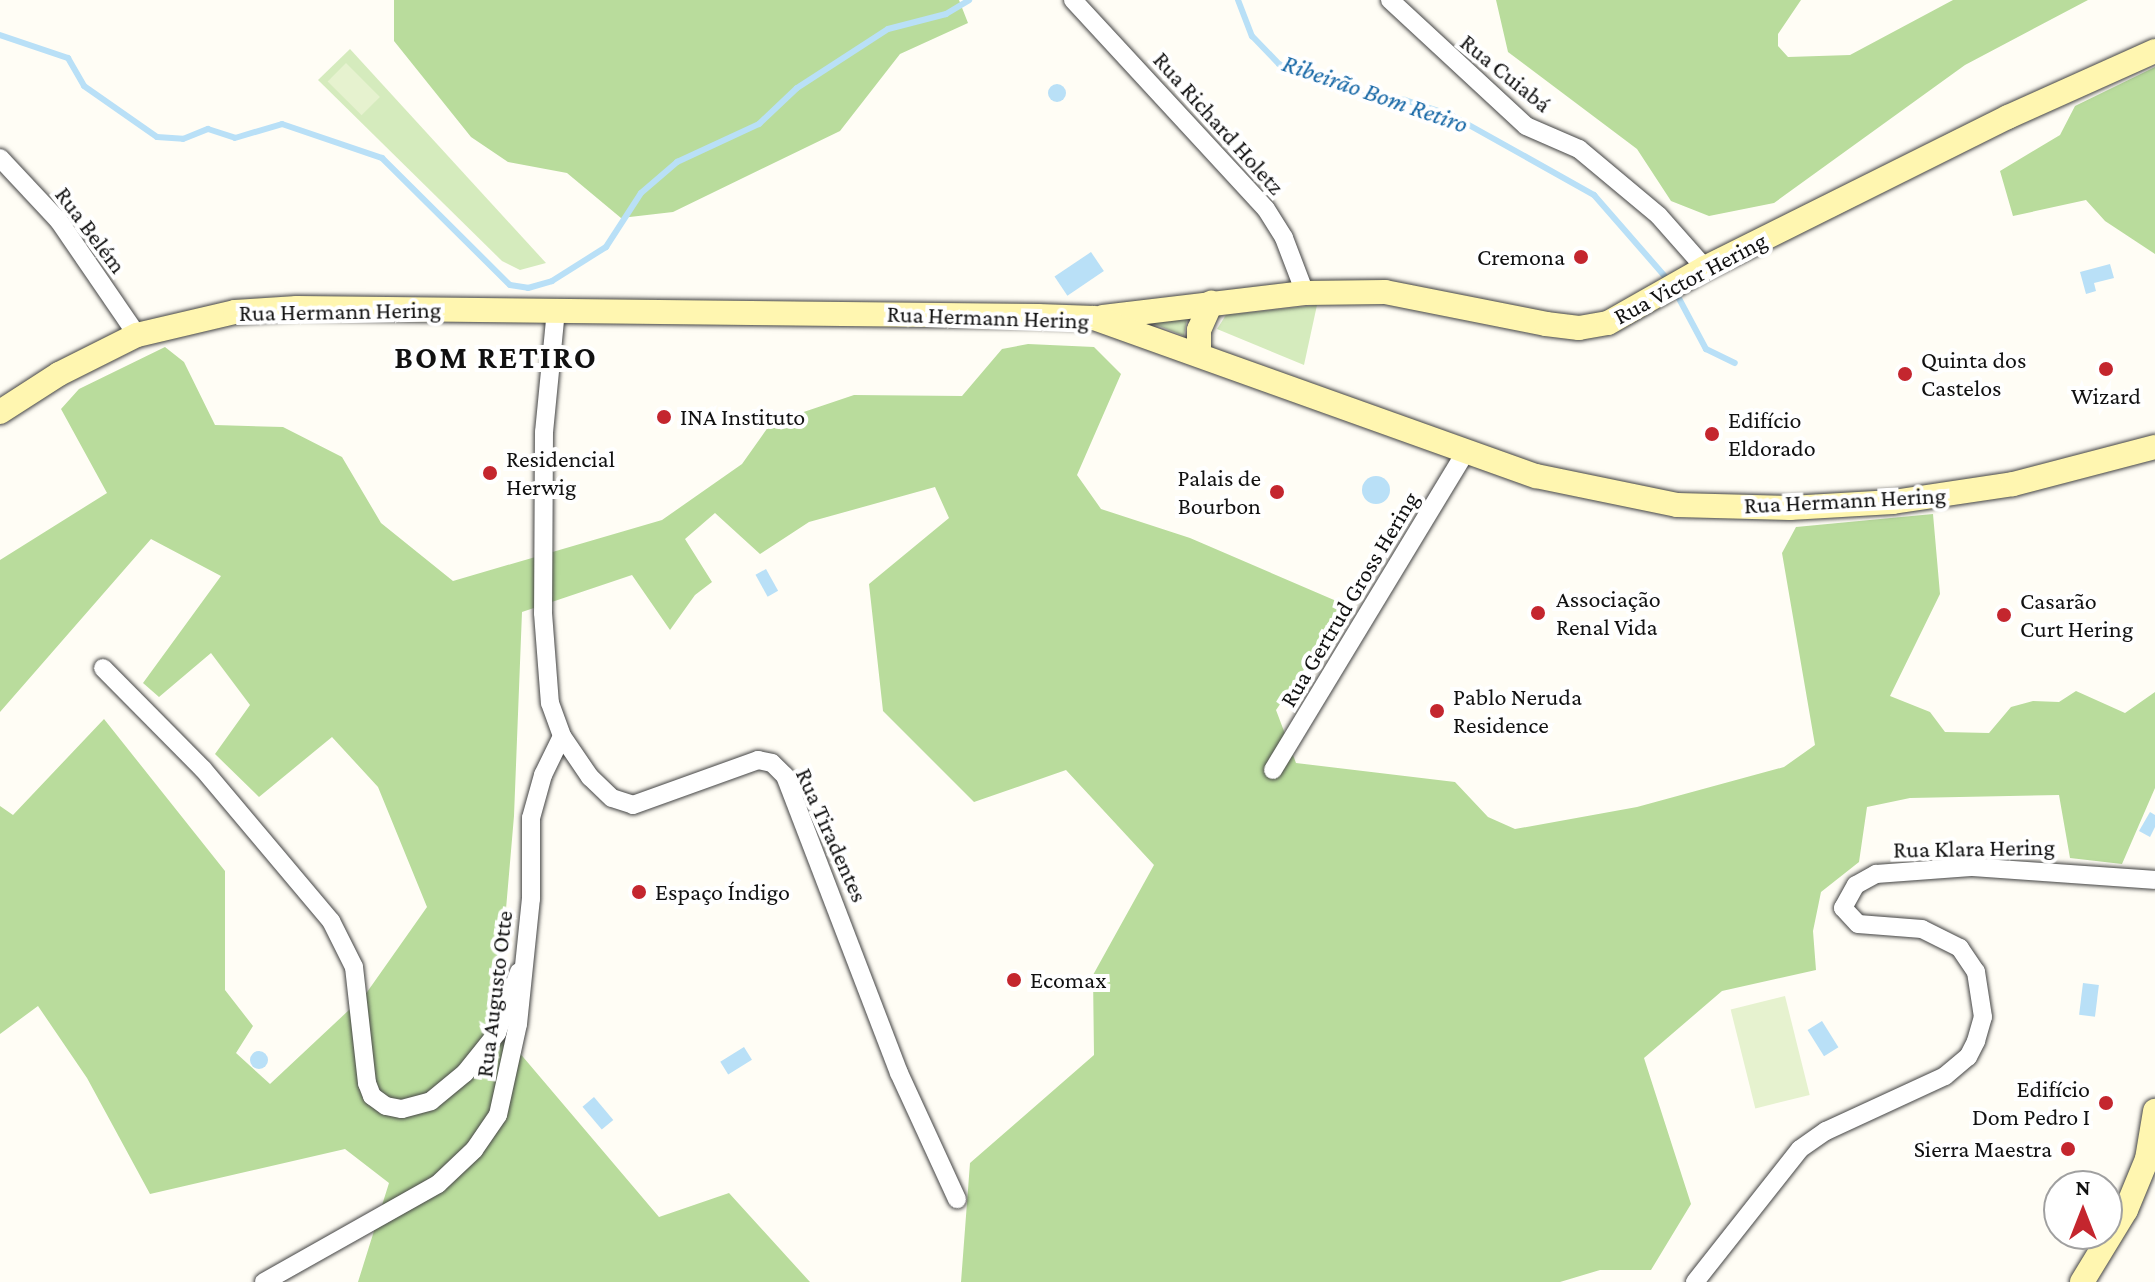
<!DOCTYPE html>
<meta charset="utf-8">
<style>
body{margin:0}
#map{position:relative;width:2155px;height:1282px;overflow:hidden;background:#fffdf5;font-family:"Crimson Pro",serif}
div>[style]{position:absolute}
.green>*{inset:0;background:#d5ebbd}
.forest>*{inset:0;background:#b9dc9c}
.pitch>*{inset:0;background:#e6f2cf;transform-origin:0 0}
.water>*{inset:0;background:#b9e0f7;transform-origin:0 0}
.round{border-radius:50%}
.stream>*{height:6px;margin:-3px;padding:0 3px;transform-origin:3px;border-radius:3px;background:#b9e0f7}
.roads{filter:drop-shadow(0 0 2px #444) drop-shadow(0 0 2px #444)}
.street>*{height:18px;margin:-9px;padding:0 9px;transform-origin:9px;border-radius:9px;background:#fff}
.secondary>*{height:24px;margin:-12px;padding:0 12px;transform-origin:12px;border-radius:12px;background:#fff6b0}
.dots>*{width:22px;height:22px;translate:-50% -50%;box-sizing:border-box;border:4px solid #fff;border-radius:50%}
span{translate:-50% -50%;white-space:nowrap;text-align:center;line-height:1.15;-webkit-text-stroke:8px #fff;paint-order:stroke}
.street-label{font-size:24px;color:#111}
.poi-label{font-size:24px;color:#111}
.right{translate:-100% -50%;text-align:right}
.left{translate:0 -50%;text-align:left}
.water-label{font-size:26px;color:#1768a6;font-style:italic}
.district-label{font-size:32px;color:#111;font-weight:700;letter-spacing:2px}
.north{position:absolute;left:2043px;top:1170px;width:80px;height:80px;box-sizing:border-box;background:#fff;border:2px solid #a0a0a0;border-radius:50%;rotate:0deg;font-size:22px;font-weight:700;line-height:32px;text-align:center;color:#111}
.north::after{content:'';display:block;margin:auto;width:28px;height:36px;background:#c4262e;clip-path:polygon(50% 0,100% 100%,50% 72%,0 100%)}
</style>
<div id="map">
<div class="green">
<i style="clip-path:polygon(350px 49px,546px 263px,520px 270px,502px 261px,318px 80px)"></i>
<i style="clip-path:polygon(1317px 305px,1304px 365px,1217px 329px,1226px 315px)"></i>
<i style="clip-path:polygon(1187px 318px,1184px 336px,1142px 319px)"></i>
</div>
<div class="forest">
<i style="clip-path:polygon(394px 0,959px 0,968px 23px,900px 54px,840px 131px,673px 212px,621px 218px,567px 173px,508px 162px,471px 137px,394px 41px)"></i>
<i style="clip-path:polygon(1496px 0,1801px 0,1778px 34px,1778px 46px,1788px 57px,1850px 55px,1953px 0,2088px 0,1965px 65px,1774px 203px,1709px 216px,1671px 201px,1637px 149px,1508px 52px)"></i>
<i style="clip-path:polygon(2155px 67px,2155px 254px,2105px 221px,2086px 200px,2013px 216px,2000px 171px,2060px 135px,2075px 106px)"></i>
<i style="clip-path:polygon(1028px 344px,1094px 347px,1121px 374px,1077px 475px,1101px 509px,1190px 538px,1348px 606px,1276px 710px,1296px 763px,1455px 782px,1488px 817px,1515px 829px,1637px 807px,1784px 767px,1815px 745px,1782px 553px,1796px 527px,1933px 514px,1940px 594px,1890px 696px,1930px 712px,1945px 732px,1989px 733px,2011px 707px,2033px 701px,2059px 702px,2076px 691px,2125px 713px,2155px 692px,2155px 788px,2122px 864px,2070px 858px,2059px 795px,1910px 798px,1867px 807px,1859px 862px,1821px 892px,1813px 931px,1816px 970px,1722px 991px,1644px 1058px,1691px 1204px,1651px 1270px,1600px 1270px,1560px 1282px,961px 1282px,970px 1163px,1094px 1055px,1093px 975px,1154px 865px,1066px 770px,974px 802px,883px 711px,869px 584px,949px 518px,935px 487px,809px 522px,760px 554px,715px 513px,685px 539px,712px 582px,695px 595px,670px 630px,632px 575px,522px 612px,514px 816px,496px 1025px,659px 1217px,729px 1193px,810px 1282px,358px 1282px,389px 1183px,345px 1149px,150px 1194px,87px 1078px,38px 1006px,0 1034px,0 806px,13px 815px,104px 719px,225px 871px,225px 990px,253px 1026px,236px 1053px,270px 1084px,365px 995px,427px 907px,378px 787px,332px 737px,259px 797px,215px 754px,250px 705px,211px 653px,159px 697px,143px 683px,221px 576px,151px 539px,0 712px,0 560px,107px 493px,61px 409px,79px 389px,165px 347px,184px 362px,215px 425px,283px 427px,342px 457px,381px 523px,453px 581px,662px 520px,742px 464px,771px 423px,854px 395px,962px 396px,1002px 349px)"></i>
</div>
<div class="pitch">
<i style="left:346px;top:63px;width:48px;height:26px;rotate:45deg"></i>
<i style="left:1785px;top:996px;width:102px;height:56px;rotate:76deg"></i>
</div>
<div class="water">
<i class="round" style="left:1048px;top:84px;width:18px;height:18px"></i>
<i style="left:1091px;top:252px;width:23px;height:44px;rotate:56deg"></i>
<i style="clip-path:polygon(2110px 264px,2114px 278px,2094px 283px,2096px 291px,2086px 294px,2080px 272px)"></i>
<i class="round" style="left:1362px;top:476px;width:28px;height:28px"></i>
<i style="left:766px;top:569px;width:25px;height:12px;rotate:61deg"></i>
<i style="clip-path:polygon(2150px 812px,2155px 815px,2155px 827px,2150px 837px,2139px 831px)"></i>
<i style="left:2083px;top:983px;width:16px;height:32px;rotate:7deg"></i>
<i style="left:1822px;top:1021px;width:31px;height:17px;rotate:58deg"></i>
<i style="left:744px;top:1047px;width:15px;height:28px;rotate:58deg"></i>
<i class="round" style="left:250px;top:1051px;width:18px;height:18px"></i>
<i style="left:594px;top:1097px;width:30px;height:15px;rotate:50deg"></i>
</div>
<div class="stream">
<i style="left:1238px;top:0;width:39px;rotate:69deg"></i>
<i style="left:1252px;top:36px;width:39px;rotate:46deg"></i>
<i style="left:1279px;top:64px;width:98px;rotate:20.3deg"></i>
<i style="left:1371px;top:98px;width:34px;rotate:3deg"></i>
<i style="left:1405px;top:100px;width:48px;rotate:18.1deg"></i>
<i style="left:1451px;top:115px;width:164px;rotate:29.2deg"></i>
<i style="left:1594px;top:195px;width:114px;rotate:48.9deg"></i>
<i style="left:0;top:35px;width:72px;rotate:18.7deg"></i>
<i style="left:68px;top:58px;width:32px;rotate:60deg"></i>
<i style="left:84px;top:86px;width:89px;rotate:34.9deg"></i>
<i style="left:157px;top:137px;width:26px;rotate:4deg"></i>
<i style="left:183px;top:139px;width:27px;rotate:-22deg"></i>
<i style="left:208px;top:129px;width:28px;rotate:18deg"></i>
<i style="left:235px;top:138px;width:49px;rotate:-16.6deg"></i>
<i style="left:282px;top:124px;width:106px;rotate:18.8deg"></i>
<i style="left:382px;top:158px;width:180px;rotate:44.8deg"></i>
<i style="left:510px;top:285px;width:18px;rotate:9deg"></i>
<i style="left:528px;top:288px;width:25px;rotate:-16deg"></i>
<i style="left:552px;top:281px;width:64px;rotate:-32.2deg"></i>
<i style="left:606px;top:247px;width:64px;rotate:-57.1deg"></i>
<i style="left:641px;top:193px;width:48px;rotate:-40.7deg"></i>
<i style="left:677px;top:162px;width:90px;rotate:-24.9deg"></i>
<i style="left:759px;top:124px;width:52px;rotate:-43.5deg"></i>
<i style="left:797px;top:88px;width:108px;rotate:-33deg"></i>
<i style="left:888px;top:29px;width:60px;rotate:-14.5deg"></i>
<i style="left:946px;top:14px;width:27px;rotate:-31deg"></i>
<i style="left:1675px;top:291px;width:66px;rotate:61.9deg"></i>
<i style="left:1706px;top:349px;width:32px;rotate:26deg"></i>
</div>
<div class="roads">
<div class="street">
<i style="left:1073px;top:0;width:284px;rotate:47.3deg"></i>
<i style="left:1266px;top:209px;width:34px;rotate:58deg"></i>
<i style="left:1284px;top:238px;width:59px;rotate:69.1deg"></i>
<i style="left:1390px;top:0;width:185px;rotate:42.8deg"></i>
<i style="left:1526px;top:126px;width:58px;rotate:23.5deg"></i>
<i style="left:1579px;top:149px;width:104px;rotate:39.9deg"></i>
<i style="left:1659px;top:216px;width:69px;rotate:48.5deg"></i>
<i style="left:0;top:158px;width:86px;rotate:46.9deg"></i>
<i style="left:59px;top:221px;width:138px;rotate:55.6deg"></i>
<i style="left:556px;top:310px;width:123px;rotate:95.6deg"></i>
<i style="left:544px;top:432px;width:181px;rotate:90.3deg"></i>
<i style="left:543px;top:613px;width:90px;rotate:85.6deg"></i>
<i style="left:550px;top:703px;width:35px;rotate:70deg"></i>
<i style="left:562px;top:736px;width:50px;rotate:55.7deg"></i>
<i style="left:590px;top:777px;width:30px;rotate:44deg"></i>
<i style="left:612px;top:798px;width:22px;rotate:18deg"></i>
<i style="left:633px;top:805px;width:133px;rotate:-19.8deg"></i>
<i style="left:758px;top:760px;width:14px;rotate:12deg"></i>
<i style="left:772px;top:763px;width:18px;rotate:45deg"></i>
<i style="left:785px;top:776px;width:318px;rotate:69deg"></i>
<i style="left:899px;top:1073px;width:139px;rotate:65.3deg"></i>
<i style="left:103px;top:668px;width:142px;rotate:45.3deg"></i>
<i style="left:203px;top:769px;width:199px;rotate:49.9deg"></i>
<i style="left:331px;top:921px;width:51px;rotate:63.4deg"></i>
<i style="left:354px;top:967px;width:117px;rotate:83.6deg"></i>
<i style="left:367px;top:1083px;width:14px;rotate:69deg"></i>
<i style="left:372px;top:1096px;width:17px;rotate:36deg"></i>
<i style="left:386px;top:1106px;width:16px;rotate:11deg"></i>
<i style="left:402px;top:1109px;width:30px;rotate:-15deg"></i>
<i style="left:431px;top:1101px;width:44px;rotate:-39.5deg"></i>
<i style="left:465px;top:1073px;width:51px;rotate:-51.3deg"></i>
<i style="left:497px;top:1033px;width:65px;rotate:-70.2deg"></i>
<i style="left:1273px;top:770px;width:373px;rotate:-58.8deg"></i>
<i style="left:264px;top:1282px;width:200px;rotate:-29.4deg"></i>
<i style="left:438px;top:1184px;width:50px;rotate:-43.4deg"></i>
<i style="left:474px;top:1150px;width:42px;rotate:-55.6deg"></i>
<i style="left:498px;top:1115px;width:93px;rotate:-77.6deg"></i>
<i style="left:518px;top:1024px;width:126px;rotate:-84.1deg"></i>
<i style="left:531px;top:899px;width:81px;rotate:-90deg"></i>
<i style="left:531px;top:818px;width:45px;rotate:-74.4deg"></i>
<i style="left:543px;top:775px;width:43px;rotate:-64deg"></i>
<i style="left:1695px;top:1282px;width:169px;rotate:-51.7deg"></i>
<i style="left:1800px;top:1149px;width:32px;rotate:-35deg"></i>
<i style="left:1826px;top:1131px;width:131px;rotate:-24.8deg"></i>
<i style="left:1945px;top:1076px;width:30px;rotate:-40deg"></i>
<i style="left:1968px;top:1057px;width:18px;rotate:-63deg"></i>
<i style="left:1976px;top:1041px;width:25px;rotate:-74deg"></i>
<i style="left:1983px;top:1017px;width:46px;rotate:-98.8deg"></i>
<i style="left:1976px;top:972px;width:29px;rotate:-124deg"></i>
<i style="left:1960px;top:948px;width:42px;rotate:-153.4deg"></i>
<i style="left:1922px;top:929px;width:64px;rotate:-175.5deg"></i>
<i style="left:1858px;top:924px;width:22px;rotate:-133deg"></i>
<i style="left:1843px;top:908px;width:26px;rotate:-61deg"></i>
<i style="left:1856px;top:885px;width:23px;rotate:-29deg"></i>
<i style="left:1876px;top:874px;width:95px;rotate:-4.2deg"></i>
<i style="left:1971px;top:867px;width:184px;rotate:4deg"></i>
</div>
<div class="secondary">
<i style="left:1103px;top:317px;width:203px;rotate:-6.8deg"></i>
<i style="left:1305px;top:293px;width:80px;rotate:-0.7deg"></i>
<i style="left:1385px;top:292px;width:164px;rotate:11.2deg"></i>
<i style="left:1546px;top:324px;width:33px;rotate:7deg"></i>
<i style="left:1579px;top:328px;width:29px;rotate:-10deg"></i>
<i style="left:1608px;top:323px;width:112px;rotate:-29.6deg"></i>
<i style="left:1705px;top:268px;width:339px;rotate:-26.5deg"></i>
<i style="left:2008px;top:117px;width:161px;rotate:-24.2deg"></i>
<i style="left:1199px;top:353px;width:23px;rotate:-90deg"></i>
<i style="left:1199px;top:330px;width:30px;rotate:-66deg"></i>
<i style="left:0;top:412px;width:70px;rotate:-32.8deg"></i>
<i style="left:59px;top:374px;width:87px;rotate:-26.6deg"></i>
<i style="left:137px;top:335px;width:101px;rotate:-13.2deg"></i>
<i style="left:235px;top:312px;width:62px;rotate:-3.7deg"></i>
<i style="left:297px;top:308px;width:741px;rotate:0.62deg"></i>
<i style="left:1038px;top:316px;width:56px;rotate:2deg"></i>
<i style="left:1094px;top:318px;width:469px;rotate:19.7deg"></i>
<i style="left:1536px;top:476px;width:144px;rotate:11.6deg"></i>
<i style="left:1677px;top:505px;width:113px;rotate:1.5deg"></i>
<i style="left:1790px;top:508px;width:103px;rotate:-3.3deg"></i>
<i style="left:1893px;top:502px;width:121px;rotate:-8.5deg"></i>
<i style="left:2013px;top:484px;width:147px;rotate:-14.6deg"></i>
<i style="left:2082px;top:1282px;width:84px;rotate:-58.6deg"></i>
<i style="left:2126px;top:1210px;width:55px;rotate:-67.6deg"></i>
<i style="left:2147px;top:1159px;width:49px;rotate:-80.5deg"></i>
</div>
</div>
<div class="dots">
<i style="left:1581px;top:257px;background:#c4262e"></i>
<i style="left:2106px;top:369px;background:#c4262e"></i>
<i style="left:1905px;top:374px;background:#c4262e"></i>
<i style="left:664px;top:417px;background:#c4262e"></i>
<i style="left:1712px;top:434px;background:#c4262e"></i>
<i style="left:490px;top:473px;background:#c4262e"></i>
<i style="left:1277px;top:492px;background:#c4262e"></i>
<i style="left:1538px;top:613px;background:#c4262e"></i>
<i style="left:2004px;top:615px;background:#c4262e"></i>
<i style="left:1437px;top:711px;background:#c4262e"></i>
<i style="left:639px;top:892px;background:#c4262e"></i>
<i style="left:1014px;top:980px;background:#c4262e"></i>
<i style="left:2106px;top:1103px;background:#c4262e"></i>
<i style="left:2068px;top:1149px;background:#c4262e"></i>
</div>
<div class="street-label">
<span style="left:1506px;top:73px;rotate:39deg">Rua Cuiabá</span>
<span style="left:1219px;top:123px;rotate:48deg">Rua Richard Holetz</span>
<span style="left:91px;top:230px;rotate:53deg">Rua Belém</span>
<span style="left:1690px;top:278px;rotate:-28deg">Rua Victor Hering</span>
<span style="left:340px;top:311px;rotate:-1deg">Rua Hermann Hering</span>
<span style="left:988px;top:317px;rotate:2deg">Rua Hermann Hering</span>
<span style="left:1845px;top:500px;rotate:-3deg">Rua Hermann Hering</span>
<span style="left:1349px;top:599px;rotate:-59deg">Rua Gertrud Gross Hering</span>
<span style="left:832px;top:835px;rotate:66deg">Rua Tiradentes</span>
<span style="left:1974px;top:848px;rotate:-1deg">Rua Klara Hering</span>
<span style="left:494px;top:994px;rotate:-83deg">Rua Augusto Otte</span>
</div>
<div class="poi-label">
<span class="right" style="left:1565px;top:257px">Cremona</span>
<span class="left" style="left:1921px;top:374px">Quinta dos<br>Castelos</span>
<span style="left:2106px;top:396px">Wizard</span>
<span class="left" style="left:680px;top:417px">INA Instituto</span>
<span class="left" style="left:1728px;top:434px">Edifício<br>Eldorado</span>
<span class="left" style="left:506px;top:473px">Residencial<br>Herwig</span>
<span class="right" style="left:1261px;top:492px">Palais de<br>Bourbon</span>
<span class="left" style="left:1556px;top:613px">Associação<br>Renal Vida</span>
<span class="left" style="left:2020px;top:615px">Casarão<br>Curt Hering</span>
<span class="left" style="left:1453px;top:711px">Pablo Neruda<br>Residence</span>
<span class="left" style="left:655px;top:892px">Espaço Índigo</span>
<span class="left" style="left:1030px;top:980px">Ecomax</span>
<span class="right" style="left:2090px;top:1103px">Edifício<br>Dom Pedro I</span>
<span class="right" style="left:2052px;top:1149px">Sierra Maestra</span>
</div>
<div class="water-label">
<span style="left:1375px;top:94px;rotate:19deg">Ribeirão Bom Retiro</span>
</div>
<div class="district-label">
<span style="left:496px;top:357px">BOM RETIRO</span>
</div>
<div class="north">N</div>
</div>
